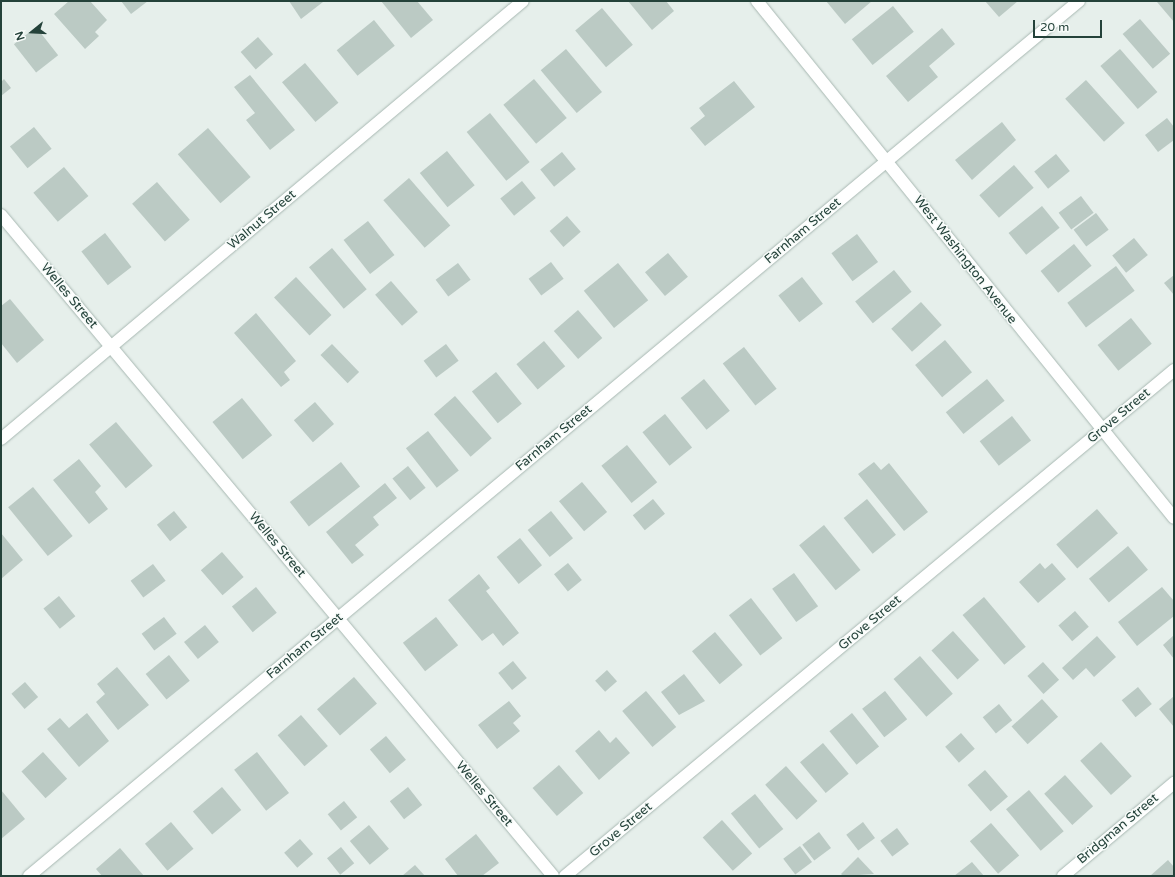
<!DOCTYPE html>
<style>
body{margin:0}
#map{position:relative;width:1175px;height:877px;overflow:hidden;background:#e6efeb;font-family:"Varela Round",sans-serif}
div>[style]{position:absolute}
.building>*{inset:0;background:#bbcac4;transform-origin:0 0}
.roads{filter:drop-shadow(0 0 1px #a8b8b2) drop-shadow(0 0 1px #a8b8b2)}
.minor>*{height:12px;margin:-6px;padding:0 6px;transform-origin:6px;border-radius:6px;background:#fff}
.tertiary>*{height:12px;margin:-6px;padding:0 6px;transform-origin:6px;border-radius:6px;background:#fff}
span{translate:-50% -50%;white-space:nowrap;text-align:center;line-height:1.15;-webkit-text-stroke:3px #f7fbf9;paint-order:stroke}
.street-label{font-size:13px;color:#24423a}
.frame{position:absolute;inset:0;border:2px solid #24423a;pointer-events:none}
.north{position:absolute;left:12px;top:12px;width:40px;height:40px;-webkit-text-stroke:3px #f7fbf9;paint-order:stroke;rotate:252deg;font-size:11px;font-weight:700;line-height:16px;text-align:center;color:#24423a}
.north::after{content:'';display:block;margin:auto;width:14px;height:18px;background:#24423a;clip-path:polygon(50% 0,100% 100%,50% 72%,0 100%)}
.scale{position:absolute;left:1033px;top:20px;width:69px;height:18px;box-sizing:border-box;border:2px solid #24423a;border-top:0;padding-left:5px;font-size:12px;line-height:14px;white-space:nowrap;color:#24423a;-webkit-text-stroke:3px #f7fbf9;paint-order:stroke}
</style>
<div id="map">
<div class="building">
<i style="clip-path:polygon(69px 1px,90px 1px,107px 20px,95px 32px,99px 36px,85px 49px,54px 14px)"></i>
<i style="clip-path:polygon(121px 1px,148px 1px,131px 14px)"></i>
<i style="clip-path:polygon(289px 1px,322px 1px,323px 2px,301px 19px)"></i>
<i style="clip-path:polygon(381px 1px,417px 1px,433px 20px,411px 38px)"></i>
<i style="clip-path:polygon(628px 1px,666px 1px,674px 11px,652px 30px)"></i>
<i style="clip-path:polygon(826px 1px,872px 1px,845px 24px)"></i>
<i style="clip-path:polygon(985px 1px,1018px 1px,999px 17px)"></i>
<i style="clip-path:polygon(1159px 1px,1174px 1px,1174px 22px,1157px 2px)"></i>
<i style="left:893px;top:6px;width:33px;height:53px;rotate:51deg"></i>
<i style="left:602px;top:8px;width:48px;height:35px;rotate:50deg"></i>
<i style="left:1140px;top:19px;width:46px;height:23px;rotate:49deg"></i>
<i style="left:374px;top:20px;width:33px;height:48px;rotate:51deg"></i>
<i style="left:36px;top:27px;width:36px;height:28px;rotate:52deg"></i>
<i style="clip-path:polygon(942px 28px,955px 44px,929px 66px,938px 77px,908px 102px,886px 76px)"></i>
<i style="left:258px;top:37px;width:23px;height:23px;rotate:49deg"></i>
<i style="left:566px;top:49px;width:56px;height:33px;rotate:50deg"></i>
<i style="left:1120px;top:49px;width:57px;height:26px;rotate:49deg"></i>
<i style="left:305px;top:63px;width:52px;height:30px;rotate:50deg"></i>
<i style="clip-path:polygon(250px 75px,295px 130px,270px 150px,246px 120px,255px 113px,234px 87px)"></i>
<i style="clip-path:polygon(4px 79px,11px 88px,1px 96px,1px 82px)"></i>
<i style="left:534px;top:79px;width:51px;height:40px;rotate:50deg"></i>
<i style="left:1086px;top:80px;width:58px;height:28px;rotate:48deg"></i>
<i style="clip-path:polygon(734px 81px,755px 107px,705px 146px,690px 128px,705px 116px,699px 108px)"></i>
<i style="left:490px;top:113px;width:63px;height:30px;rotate:51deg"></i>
<i style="clip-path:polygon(1167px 118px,1174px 127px,1174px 140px,1158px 152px,1145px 135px)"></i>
<i style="clip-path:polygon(1002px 122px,1016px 140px,972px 180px,955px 160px)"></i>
<i style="left:34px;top:127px;width:28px;height:31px;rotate:51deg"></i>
<i style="left:208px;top:128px;width:65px;height:40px;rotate:49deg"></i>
<i style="left:447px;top:151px;width:44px;height:35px;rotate:51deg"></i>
<i style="left:562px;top:152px;width:22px;height:28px;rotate:51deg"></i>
<i style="left:1056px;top:154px;width:22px;height:28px;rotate:51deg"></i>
<i style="left:1014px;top:165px;width:30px;height:46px;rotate:49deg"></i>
<i style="left:64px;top:167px;width:38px;height:40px;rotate:50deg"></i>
<i style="left:409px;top:178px;width:63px;height:34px;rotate:49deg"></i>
<i style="left:522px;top:181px;width:22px;height:28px;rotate:51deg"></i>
<i style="left:157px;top:182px;width:50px;height:33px;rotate:49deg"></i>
<i style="left:1081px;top:196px;width:21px;height:28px;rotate:53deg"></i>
<i style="left:1042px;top:206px;width:28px;height:43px;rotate:51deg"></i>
<i style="left:1096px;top:213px;width:21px;height:28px;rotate:53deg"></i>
<i style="left:567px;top:216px;width:21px;height:23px;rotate:49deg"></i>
<i style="left:368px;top:221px;width:43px;height:31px;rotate:52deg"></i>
<i style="left:105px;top:233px;width:43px;height:30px;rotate:52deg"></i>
<i style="left:857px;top:234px;width:35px;height:32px;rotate:53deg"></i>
<i style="left:1134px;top:238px;width:22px;height:28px;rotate:51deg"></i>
<i style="left:1074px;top:244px;width:28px;height:43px;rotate:51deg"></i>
<i style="left:332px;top:248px;width:54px;height:30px;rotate:50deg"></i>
<i style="left:668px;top:253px;width:31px;height:30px;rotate:50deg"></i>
<i style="left:551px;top:262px;width:21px;height:28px;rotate:53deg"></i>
<i style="left:458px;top:263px;width:21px;height:28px;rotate:53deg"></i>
<i style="left:618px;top:263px;width:48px;height:44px;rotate:51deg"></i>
<i style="left:1116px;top:266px;width:31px;height:61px;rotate:53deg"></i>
<i style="left:894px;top:270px;width:28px;height:50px;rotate:51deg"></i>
<i style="clip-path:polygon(1174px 275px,1174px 295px,1164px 283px)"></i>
<i style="left:296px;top:277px;width:52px;height:30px;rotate:47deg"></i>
<i style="left:802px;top:277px;width:34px;height:30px;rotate:52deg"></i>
<i style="left:391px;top:281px;width:41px;height:21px;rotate:49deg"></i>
<i style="clip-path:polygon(10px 299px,44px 340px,17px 363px,1px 343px,1px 306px)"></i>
<i style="left:921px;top:302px;width:31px;height:40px;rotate:48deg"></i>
<i style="left:578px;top:310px;width:37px;height:32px;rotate:49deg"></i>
<i style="clip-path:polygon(256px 313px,296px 361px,284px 372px,290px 380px,281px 387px,234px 333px)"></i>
<i style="left:1131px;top:318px;width:33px;height:43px;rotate:51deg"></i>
<i style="left:945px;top:340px;width:42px;height:39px;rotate:50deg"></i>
<i style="left:544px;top:341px;width:33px;height:36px;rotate:50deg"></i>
<i style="left:332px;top:344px;width:39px;height:16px;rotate:46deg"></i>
<i style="left:446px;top:344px;width:21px;height:28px;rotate:53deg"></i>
<i style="left:744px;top:347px;width:53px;height:27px;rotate:52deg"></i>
<i style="left:496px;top:372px;width:41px;height:31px;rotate:51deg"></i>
<i style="left:704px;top:379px;width:41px;height:30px;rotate:51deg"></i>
<i style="left:987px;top:379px;width:28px;height:53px;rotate:51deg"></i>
<i style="left:455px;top:396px;width:56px;height:28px;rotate:49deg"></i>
<i style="left:242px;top:398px;width:48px;height:38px;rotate:51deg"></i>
<i style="left:315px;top:402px;width:29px;height:28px;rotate:49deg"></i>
<i style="left:665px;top:414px;width:43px;height:29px;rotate:51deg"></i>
<i style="left:1012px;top:416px;width:31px;height:41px;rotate:52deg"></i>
<i style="left:116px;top:422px;width:57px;height:35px;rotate:50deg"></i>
<i style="left:428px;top:431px;width:50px;height:28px;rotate:52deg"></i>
<i style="left:627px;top:445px;width:48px;height:33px;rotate:51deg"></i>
<i style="clip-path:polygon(79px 459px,101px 486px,95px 492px,108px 509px,89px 524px,53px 480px)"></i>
<i style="left:341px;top:462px;width:31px;height:65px;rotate:52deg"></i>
<i style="clip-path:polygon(874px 462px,881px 470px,889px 463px,928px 512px,904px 531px,858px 474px)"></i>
<i style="left:408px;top:466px;width:28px;height:20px;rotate:51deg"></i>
<i style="left:582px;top:482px;width:39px;height:30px;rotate:50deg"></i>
<i style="clip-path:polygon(385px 483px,397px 498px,373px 517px,379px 525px,355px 545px,364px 555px,352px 564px,326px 532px)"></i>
<i style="left:33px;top:487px;width:63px;height:32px;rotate:51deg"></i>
<i style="left:653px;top:499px;width:19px;height:26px;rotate:51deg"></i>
<i style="left:867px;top:499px;width:46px;height:30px;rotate:51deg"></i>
<i style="left:1097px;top:509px;width:32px;height:54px;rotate:49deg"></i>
<i style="left:174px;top:511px;width:21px;height:22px;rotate:51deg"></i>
<i style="left:551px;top:511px;width:35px;height:30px;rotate:51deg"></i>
<i style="left:824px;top:525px;width:58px;height:32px;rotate:51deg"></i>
<i style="clip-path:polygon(1px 533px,23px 560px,1px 579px)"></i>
<i style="left:520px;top:538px;width:35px;height:30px;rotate:51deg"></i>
<i style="left:1128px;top:546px;width:31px;height:51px;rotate:50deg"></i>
<i style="left:222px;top:552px;width:33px;height:28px;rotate:49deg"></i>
<i style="left:568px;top:563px;width:22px;height:18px;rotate:51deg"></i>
<i style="clip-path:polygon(1040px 563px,1045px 569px,1052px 563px,1066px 579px,1038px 603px,1019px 582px)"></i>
<i style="left:153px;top:564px;width:21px;height:28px;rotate:53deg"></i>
<i style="left:794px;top:573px;width:41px;height:27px;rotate:54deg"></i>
<i style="clip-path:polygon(479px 574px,490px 588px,486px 591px,519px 633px,503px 646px,493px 633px,482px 641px,448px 600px)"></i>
<i style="left:256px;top:587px;width:33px;height:31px;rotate:51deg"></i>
<i style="clip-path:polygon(1162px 587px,1174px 601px,1174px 616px,1137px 646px,1118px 622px)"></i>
<i style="left:59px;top:596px;width:26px;height:20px;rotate:51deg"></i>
<i style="left:984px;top:597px;width:65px;height:28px;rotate:50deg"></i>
<i style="left:751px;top:598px;width:51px;height:28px;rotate:52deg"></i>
<i style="left:1075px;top:611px;width:21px;height:22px;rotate:49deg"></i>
<i style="left:164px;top:617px;width:21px;height:28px;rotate:53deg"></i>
<i style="left:436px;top:617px;width:36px;height:42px;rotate:52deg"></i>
<i style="left:205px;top:625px;width:22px;height:27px;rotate:51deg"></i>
<i style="left:953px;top:631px;width:39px;height:29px;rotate:48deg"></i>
<i style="left:715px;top:632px;width:43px;height:30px;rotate:50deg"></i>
<i style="clip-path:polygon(1174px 635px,1174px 659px,1163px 645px)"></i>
<i style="clip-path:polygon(1097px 636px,1116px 657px,1094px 677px,1086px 668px,1073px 680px,1062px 668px)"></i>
<i style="left:169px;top:655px;width:33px;height:30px;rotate:51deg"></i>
<i style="left:920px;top:656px;width:50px;height:35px;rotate:49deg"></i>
<i style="left:513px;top:661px;width:22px;height:19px;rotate:51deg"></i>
<i style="left:1043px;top:662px;width:24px;height:21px;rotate:48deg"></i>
<i style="clip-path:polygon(117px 667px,149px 705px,118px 730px,96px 702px,105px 694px,97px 684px)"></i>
<i style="left:607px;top:670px;width:15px;height:16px;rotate:48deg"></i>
<i style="clip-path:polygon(684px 674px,705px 701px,679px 715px,661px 692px)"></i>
<i style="left:354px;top:677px;width:35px;height:49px;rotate:49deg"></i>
<i style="left:25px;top:682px;width:20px;height:18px;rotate:49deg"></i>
<i style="left:1138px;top:687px;width:22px;height:21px;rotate:51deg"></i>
<i style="left:646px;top:691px;width:47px;height:31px;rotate:50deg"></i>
<i style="left:885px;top:691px;width:36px;height:29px;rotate:52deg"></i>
<i style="clip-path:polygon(1174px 696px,1174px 727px,1159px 709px)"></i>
<i style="left:1042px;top:699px;width:24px;height:41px;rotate:48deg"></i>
<i style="clip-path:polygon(509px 701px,521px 716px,513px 723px,520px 731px,497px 749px,478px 725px)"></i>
<i style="left:999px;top:704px;width:21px;height:21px;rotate:51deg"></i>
<i style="clip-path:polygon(87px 713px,109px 741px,79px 767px,47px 729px,60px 718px,69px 728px)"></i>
<i style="left:852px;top:713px;width:43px;height:29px;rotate:51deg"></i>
<i style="left:301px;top:715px;width:41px;height:31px;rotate:49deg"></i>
<i style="clip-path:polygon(599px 730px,610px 743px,616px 737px,630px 753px,599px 780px,575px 751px)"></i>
<i style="left:961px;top:733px;width:21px;height:21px;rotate:49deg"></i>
<i style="left:386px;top:736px;width:31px;height:21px;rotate:50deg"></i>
<i style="left:1101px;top:742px;width:46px;height:28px;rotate:48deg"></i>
<i style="left:823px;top:743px;width:40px;height:30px;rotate:50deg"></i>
<i style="left:43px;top:752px;width:36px;height:29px;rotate:48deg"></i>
<i style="left:257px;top:752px;width:52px;height:29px;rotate:52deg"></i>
<i style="left:559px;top:765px;width:37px;height:35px;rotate:49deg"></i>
<i style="left:786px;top:766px;width:47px;height:28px;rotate:48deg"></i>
<i style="left:985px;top:770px;width:35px;height:23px;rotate:49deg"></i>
<i style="left:1065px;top:775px;width:42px;height:28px;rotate:48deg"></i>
<i style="left:222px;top:787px;width:30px;height:38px;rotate:50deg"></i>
<i style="left:408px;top:787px;width:23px;height:23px;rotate:52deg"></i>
<i style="clip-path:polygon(1px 790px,25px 819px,1px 839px)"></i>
<i style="left:1029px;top:790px;width:54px;height:30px;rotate:50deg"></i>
<i style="left:755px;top:794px;width:45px;height:31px;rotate:51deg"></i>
<i style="left:344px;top:801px;width:21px;height:21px;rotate:51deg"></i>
<i style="left:722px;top:820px;width:45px;height:26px;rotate:48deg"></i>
<i style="left:171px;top:822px;width:35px;height:34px;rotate:50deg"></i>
<i style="left:863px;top:822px;width:20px;height:21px;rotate:53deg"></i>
<i style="left:991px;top:823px;width:43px;height:28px;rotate:49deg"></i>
<i style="left:369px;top:825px;width:31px;height:25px;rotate:50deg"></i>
<i style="left:897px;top:828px;width:20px;height:21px;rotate:53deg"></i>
<i style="left:819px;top:832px;width:20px;height:21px;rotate:53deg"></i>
<i style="clip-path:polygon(476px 834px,499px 863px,482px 876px,458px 876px,445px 859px)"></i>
<i style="left:300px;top:839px;width:20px;height:21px;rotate:49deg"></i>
<i style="left:800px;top:846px;width:20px;height:21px;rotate:53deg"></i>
<i style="left:341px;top:847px;width:21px;height:18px;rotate:51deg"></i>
<i style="clip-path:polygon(120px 848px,144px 876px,102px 876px,96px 869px)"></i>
<i style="clip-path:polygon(858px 857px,874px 874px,843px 876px,841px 874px)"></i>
<i style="clip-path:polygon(1168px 860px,1174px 867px,1174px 876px,1150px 876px)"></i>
<i style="clip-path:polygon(972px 862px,984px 876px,954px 876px)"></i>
<i style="clip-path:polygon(415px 865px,425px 876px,402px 876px)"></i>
</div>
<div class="roads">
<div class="minor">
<i style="left:1px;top:215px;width:861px;rotate:50.13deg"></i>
<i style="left:29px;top:876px;width:1367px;rotate:-39.81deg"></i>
<i style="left:565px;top:876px;width:792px;rotate:-39.72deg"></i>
<i style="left:1063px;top:876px;width:145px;rotate:-40deg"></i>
</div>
<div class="tertiary">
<i style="left:757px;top:1px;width:664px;rotate:51.11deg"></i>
<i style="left:1px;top:439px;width:681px;rotate:-40deg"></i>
</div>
</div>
<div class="street-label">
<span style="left:262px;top:220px;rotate:-40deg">Walnut Street</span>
<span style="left:803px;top:231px;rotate:-40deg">Farnham Street</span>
<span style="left:965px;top:260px;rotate:52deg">West Washington Avenue</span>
<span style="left:69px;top:296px;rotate:50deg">Welles Street</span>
<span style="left:1119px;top:416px;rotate:-40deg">Grove Street</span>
<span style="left:554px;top:438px;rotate:-40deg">Farnham Street</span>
<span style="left:277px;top:545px;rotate:50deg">Welles Street</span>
<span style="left:870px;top:623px;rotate:-40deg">Grove Street</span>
<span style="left:305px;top:646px;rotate:-40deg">Farnham Street</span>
<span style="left:484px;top:794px;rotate:50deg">Welles Street</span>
<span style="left:1118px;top:829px;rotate:-40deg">Bridgman Street</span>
<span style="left:621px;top:830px;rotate:-40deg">Grove Street</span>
</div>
<div class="frame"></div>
<div class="north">N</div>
<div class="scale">20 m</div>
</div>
